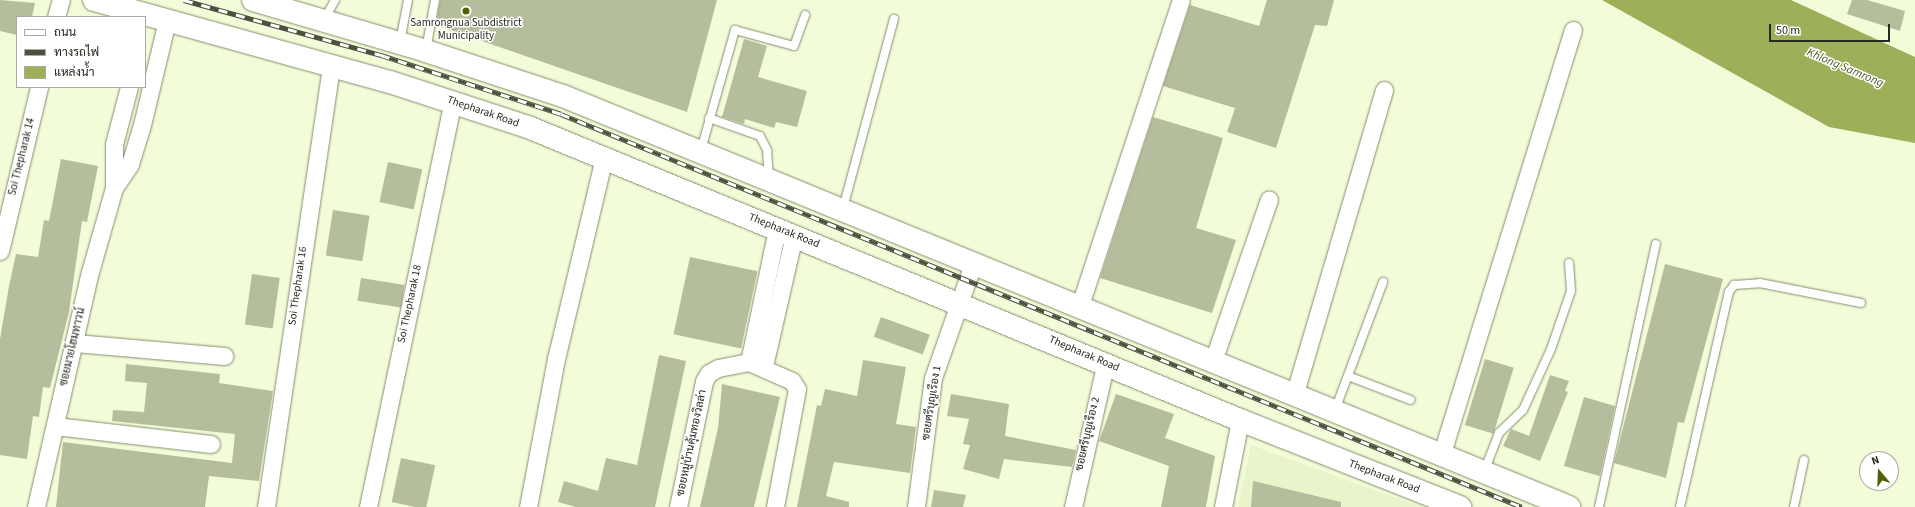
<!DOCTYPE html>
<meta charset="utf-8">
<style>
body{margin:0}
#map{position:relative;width:1915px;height:507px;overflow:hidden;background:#f2fcd9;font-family:"Source Sans 3",Sarabun,sans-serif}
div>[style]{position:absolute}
.built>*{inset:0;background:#e8f4c9}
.water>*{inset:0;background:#9bb059}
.building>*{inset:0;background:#b5be9c;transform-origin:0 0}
.roads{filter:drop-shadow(0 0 1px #848d6d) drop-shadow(0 0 1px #848d6d)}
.service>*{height:8px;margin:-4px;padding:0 4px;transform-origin:4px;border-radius:4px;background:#fff}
.minor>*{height:17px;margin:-8.5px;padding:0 8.5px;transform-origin:8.5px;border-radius:8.5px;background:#fff}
.primary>*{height:22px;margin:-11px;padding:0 11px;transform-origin:11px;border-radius:11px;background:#fff}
.rail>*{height:4.5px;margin-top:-2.25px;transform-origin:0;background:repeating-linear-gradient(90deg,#fff 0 9px,#4c503f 0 18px);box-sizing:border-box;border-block:1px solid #4c503f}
.dots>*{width:11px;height:11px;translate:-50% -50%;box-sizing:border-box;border:2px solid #fff;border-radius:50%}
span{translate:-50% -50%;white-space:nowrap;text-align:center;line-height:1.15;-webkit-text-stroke:3px #fff;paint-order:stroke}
.poi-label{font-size:11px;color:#272a1d}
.street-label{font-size:11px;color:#272a1d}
.water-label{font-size:12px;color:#4d5b1c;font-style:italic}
.legend{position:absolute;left:16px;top:16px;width:130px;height:72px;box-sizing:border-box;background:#fff;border:1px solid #a9aaa5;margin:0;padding:5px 7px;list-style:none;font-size:12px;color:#272a1d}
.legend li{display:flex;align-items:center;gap:8px;height:20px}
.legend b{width:20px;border:1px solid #a9aaa5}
.north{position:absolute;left:1859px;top:451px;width:40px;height:40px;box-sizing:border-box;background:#fff;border:1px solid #a9aaa5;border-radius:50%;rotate:341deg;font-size:11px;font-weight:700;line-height:16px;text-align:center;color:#272a1d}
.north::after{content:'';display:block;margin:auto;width:14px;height:18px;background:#4f5f01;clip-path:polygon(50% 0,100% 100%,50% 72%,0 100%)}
.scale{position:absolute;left:1769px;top:24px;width:121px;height:18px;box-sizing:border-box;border:2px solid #272a1d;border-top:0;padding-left:5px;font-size:12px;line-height:14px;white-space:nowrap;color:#272a1d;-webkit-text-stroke:3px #fff;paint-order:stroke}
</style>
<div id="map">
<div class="built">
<i style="clip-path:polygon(1251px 445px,1421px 507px,1238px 507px)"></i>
</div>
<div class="water">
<i style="clip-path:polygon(1602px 0,1791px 0,1915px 57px,1915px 143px,1829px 127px)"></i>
</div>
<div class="building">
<i style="clip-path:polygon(0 0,35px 3px,32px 17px,17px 17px,17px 35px,0 31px)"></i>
<i style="clip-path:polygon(440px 0,717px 0,687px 112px,436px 25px)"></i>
<i style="clip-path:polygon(1267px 0,1334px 0,1327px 26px,1315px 25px,1276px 148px,1227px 132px,1235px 108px,1163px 86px,1190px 5px,1259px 26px)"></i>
<i style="clip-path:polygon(1852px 0,1867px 0,1905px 11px,1900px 31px,1847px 14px)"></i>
<i style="clip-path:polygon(744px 39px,767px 46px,758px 77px,807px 91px,797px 127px,776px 122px,774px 128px,745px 119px,744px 124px,722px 117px)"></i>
<i style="clip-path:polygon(1153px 117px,1223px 138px,1196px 228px,1236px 240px,1212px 313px,1100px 278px)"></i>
<i style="clip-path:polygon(61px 159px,98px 166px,87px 222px,82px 221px,69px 312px,50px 388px,43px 387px,39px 417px,33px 416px,27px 459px,0 455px,0 339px,9px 286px,16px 254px,38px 257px,44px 220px,49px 221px)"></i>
<i style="left:388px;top:162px;width:35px;height:41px;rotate:12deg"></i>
<i style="left:333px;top:210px;width:37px;height:46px;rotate:9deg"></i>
<i style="left:690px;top:257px;width:69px;height:79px;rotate:12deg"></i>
<i style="clip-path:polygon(1665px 264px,1723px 279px,1684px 423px,1678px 422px,1666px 478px,1614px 463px)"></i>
<i style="left:252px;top:274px;width:28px;height:51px;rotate:8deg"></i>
<i style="left:361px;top:278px;width:44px;height:23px;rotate:9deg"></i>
<i style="left:881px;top:317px;width:52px;height:21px;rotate:20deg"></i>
<i style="clip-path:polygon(659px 355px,686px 361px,655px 507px,576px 507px,558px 502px,564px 481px,598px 491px,606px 458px,637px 465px)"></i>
<i style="left:1485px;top:359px;width:30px;height:69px;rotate:17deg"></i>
<i style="clip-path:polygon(863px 360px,906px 367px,896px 424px,916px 427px,910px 473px,834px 462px,826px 496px,849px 502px,849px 507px,797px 507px,817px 405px,821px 406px,825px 389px,857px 396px)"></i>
<i style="clip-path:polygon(126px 364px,220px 374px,219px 383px,273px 391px,259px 481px,209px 476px,205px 507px,56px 507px,63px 442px,232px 463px,235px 434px,112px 421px,113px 410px,144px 412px,147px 383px,125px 381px)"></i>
<i style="clip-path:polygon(1550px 375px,1569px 381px,1565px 391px,1568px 392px,1540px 461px,1503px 446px,1511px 429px,1529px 436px)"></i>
<i style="clip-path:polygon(722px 384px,780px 397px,754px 507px,700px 507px,718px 428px)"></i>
<i style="clip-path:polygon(951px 394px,1009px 404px,1005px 436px,1076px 450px,1072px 467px,1004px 459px,999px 479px,963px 469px,970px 445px,963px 444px,969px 419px,947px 416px)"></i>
<i style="clip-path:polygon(1116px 394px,1174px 414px,1165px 438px,1215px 456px,1206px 507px,1161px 507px,1169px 466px,1099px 441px)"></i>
<i style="clip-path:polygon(1584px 397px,1615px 406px,1600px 476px,1564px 466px)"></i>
<i style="left:401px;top:458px;width:35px;height:45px;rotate:12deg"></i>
<i style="clip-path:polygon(1253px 481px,1341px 502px,1341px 507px,1251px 507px)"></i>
<i style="clip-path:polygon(934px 490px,966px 495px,963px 507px,931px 507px)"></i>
</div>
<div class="roads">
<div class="service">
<i style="left:324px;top:20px;width:23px;rotate:-61deg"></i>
<i style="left:400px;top:42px;width:43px;rotate:-79.2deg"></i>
<i style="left:426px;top:50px;width:51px;rotate:-79.8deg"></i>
<i style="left:709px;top:118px;width:54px;rotate:19.4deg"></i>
<i style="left:760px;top:136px;width:16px;rotate:63deg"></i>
<i style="left:767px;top:150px;width:27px;rotate:86deg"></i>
<i style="left:701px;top:150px;width:125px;rotate:-74.2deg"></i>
<i style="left:735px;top:30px;width:61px;rotate:15.2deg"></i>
<i style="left:794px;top:46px;width:33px;rotate:-70deg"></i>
<i style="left:843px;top:208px;width:196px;rotate:-74.9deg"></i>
<i style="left:1348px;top:376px;width:67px;rotate:20.9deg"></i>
<i style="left:1335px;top:410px;width:137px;rotate:-69.4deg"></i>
<i style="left:1484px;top:472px;width:42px;rotate:-69deg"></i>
<i style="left:1499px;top:433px;width:33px;rotate:-44deg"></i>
<i style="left:1523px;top:410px;width:67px;rotate:-65.3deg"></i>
<i style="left:1551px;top:349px;width:61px;rotate:-71deg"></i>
<i style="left:1571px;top:291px;width:28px;rotate:-94deg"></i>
<i style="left:1599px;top:507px;width:269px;rotate:-77.8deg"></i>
<i style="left:1680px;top:507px;width:221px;rotate:-77.2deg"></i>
<i style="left:1729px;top:292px;width:9px;rotate:-54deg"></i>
<i style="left:1734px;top:285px;width:26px;rotate:-4deg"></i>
<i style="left:1760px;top:283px;width:103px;rotate:11.2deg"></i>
<i style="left:1794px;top:507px;width:48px;rotate:-78deg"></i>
</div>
<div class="minor">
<i style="left:56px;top:17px;width:18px;rotate:-74deg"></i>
<i style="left:114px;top:188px;width:44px;rotate:-90deg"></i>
<i style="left:114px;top:144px;width:59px;rotate:-75.3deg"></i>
<i style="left:0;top:251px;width:169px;rotate:-76.6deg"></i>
<i style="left:1080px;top:305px;width:321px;rotate:-71.7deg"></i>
<i style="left:75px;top:343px;width:150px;rotate:5deg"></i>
<i style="left:1213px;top:361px;width:171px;rotate:-70.9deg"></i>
<i style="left:749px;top:362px;width:136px;rotate:-78.1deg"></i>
<i style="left:764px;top:366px;width:134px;rotate:-77.1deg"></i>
<i style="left:1294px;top:396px;width:319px;rotate:-73.6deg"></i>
<i style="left:55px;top:426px;width:157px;rotate:6.6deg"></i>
<i style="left:1441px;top:456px;width:446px;rotate:-72.8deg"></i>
<i style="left:36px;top:507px;width:241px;rotate:-77.1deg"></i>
<i style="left:90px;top:272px;width:87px;rotate:-74.1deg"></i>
<i style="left:114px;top:188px;width:29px;rotate:-56deg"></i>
<i style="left:130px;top:164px;width:37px;rotate:-73deg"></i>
<i style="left:141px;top:129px;width:111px;rotate:-76.5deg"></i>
<i style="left:266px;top:507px;width:446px;rotate:-81.6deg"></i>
<i style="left:368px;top:507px;width:415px;rotate:-78.2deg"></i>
<i style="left:528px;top:507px;width:151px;rotate:-79.3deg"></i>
<i style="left:556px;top:359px;width:208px;rotate:-76.6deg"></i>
<i style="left:678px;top:507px;width:129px;rotate:-78.3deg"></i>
<i style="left:704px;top:381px;width:9px;rotate:-58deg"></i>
<i style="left:709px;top:373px;width:10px;rotate:-29deg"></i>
<i style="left:718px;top:368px;width:32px;rotate:-11deg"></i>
<i style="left:749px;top:362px;width:47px;rotate:23.8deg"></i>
<i style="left:792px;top:381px;width:9px;rotate:58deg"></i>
<i style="left:797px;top:389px;width:120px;rotate:100.6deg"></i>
<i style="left:916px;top:507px;width:130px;rotate:-82.5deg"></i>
<i style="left:933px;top:378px;width:124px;rotate:-70.7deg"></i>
<i style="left:1073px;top:507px;width:149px;rotate:-77.2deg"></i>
<i style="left:1223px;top:507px;width:89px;rotate:-78.9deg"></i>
</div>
<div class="primary">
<i style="left:94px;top:0;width:307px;rotate:15.5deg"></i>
<i style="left:390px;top:82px;width:145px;rotate:18.1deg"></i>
<i style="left:528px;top:127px;width:770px;rotate:22.37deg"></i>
<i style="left:1240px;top:420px;width:237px;rotate:21.6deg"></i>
<i style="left:253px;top:0;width:180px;rotate:16.4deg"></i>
<i style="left:426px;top:51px;width:144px;rotate:18.2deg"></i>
<i style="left:563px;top:96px;width:1087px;rotate:22.22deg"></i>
</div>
</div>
<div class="rail">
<i style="left:184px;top:0;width:205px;rotate:15.6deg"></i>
<i style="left:381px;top:55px;width:189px;rotate:18.1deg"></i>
<i style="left:561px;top:114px;width:1038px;rotate:22.24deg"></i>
</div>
<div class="dots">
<i style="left:466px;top:11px;background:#4f5f01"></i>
</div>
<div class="poi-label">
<span style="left:466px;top:30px">Samrongnua Subdistrict<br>Municipality</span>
</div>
<div class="street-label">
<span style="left:483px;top:112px;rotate:19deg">Thepharak Road</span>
<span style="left:22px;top:157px;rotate:-76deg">Soi Thepharak 14</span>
<span style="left:784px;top:231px;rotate:22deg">Thepharak Road</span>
<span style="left:298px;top:286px;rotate:-82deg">Soi Thepharak 16</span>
<span style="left:410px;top:304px;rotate:-78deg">Soi Thepharak 18</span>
<span style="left:73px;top:347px;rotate:-77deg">ซอยมายโฮมทาวน์</span>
<span style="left:1084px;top:354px;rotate:23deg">Thepharak Road</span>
<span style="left:932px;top:403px;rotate:-81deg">ซอยศรีบุญเรือง 1</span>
<span style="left:1088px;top:434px;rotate:-77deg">ซอยศรีบุญเรือง 2</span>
<span style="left:692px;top:443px;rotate:-78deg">ซอยหมู่บ้านคุ้มทองวิลล่า</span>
<span style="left:1384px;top:477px;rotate:21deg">Thepharak Road</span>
</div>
<div class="water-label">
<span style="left:1845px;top:68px;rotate:23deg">Khlong Samrong</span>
</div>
<ul class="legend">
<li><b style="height:5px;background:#fff"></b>ถนน</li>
<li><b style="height:5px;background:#4c503f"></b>ทางรถไฟ</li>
<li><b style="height:11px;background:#9bb059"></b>แหล่งน้ำ</li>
</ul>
<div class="north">N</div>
<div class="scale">50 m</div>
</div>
